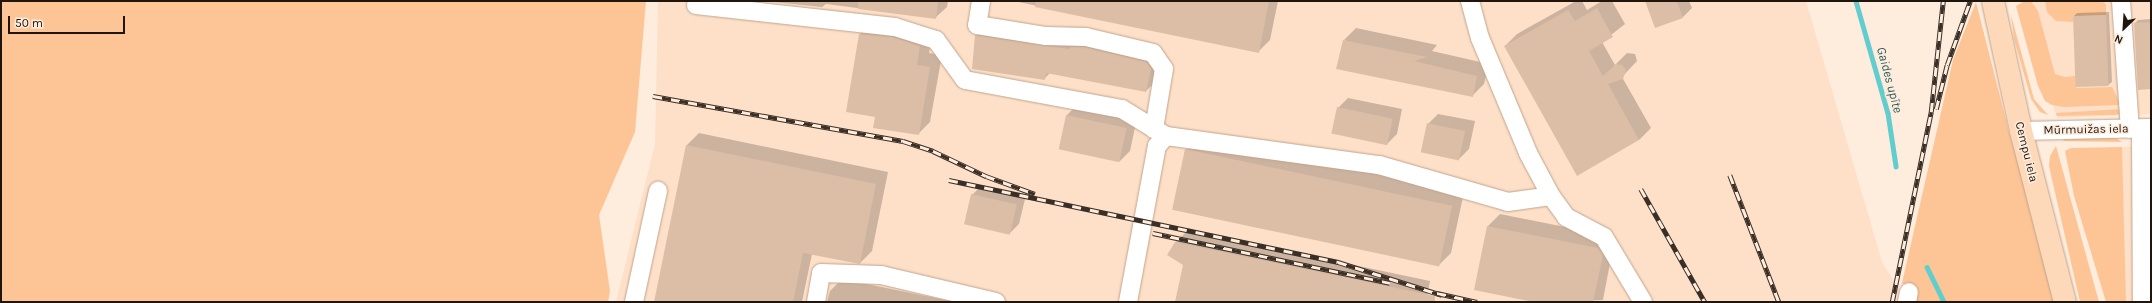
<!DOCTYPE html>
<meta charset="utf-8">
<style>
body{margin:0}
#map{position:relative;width:2152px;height:303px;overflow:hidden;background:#feecdd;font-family:Karla,sans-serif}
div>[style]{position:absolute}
.built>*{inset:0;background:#fee0c8;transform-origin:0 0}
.green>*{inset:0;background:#fdc596}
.shadow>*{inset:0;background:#0003}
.stream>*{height:4.5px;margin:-2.25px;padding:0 2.25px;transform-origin:2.25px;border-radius:2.25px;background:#62cdce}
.building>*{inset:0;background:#dcbea6;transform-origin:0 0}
.roads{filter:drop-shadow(0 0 1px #c1a48d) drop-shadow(0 0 1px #c1a48d)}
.minor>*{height:18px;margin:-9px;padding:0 9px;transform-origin:9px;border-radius:9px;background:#fff}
.major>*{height:22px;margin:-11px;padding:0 11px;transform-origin:11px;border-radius:11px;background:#fed9b9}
.rail>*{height:4.5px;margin-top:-2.25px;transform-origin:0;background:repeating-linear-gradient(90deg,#feecdd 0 9px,#3a2f26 0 18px);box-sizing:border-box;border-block:1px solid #3a2f26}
span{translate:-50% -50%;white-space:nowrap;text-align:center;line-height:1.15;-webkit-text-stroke:3px #feecdd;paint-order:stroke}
.street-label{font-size:12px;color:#1f150c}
.water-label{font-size:13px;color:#2e5e5e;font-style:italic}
.frame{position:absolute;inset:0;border:2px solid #1f150c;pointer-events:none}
.north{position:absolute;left:2104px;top:8px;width:40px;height:40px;-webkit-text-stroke:3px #feecdd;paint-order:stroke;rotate:205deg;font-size:11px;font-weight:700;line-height:16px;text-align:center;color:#1f150c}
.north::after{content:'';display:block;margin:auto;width:14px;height:18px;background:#1f150c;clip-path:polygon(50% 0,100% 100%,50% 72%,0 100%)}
.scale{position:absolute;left:8px;top:16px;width:117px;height:18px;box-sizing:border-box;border:2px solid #1f150c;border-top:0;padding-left:5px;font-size:12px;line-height:14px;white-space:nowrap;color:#1f150c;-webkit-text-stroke:3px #feecdd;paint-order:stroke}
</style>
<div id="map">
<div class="built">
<i style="clip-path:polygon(658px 1px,1806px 1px,1882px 262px,1907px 302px,616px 302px,655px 144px)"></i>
<i style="clip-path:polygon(2020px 1px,2151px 1px,2151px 114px,2057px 118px)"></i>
<i style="left:2122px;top:147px;width:29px;height:155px"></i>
</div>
<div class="green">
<i style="clip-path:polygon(1px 1px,646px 1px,635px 132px,599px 215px,610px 291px,608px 302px,1px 302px)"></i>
<i style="clip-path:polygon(2025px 1px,2031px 1px,2038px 11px,2055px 74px,2065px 77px,2075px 76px,2076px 88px,2112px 87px,2121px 105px,2064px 107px,2052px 105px,2045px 101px,2038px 86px,2016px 6px)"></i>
<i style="clip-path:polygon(2045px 1px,2101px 1px,2106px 4px,2106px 15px,2073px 16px,2073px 22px,2056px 21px,2047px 12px)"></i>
<i style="clip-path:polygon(1976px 2px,2009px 132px,2057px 302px,1913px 302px,1915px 294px,1902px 283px,1953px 60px)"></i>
<i style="clip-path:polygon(2011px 15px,2034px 99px,2048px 115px,2040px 112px,2031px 99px,2014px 39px)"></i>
<i style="clip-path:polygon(2121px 109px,2120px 114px,2114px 115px,2057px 116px,2056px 113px)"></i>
<i style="clip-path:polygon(2111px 135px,2122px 142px,2063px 141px,2065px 138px)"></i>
<i style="clip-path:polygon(2056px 146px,2099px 302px,2080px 302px,2049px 166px,2050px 156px)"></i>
<i style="clip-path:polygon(2122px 147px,2126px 302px,2106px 302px,2074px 196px,2065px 151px,2071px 148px)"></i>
</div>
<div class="shadow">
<i style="clip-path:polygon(764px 1px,948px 1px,947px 7px,935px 18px,826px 4px,822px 7px)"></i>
<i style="clip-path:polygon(1013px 1px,1278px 1px,1270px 40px,1258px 52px)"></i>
<i style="clip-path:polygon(1576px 1px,1582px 1px,1587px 10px,1602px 1px,1612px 1px,1625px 24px,1602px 42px,1615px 65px,1627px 53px,1635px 54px,1637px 61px,1622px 77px,1651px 128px,1639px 140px,1505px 46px,1517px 34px)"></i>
<i style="clip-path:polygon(1646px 1px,1689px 1px,1692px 8px,1683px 17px)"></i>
<i style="clip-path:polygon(2109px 12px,2112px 82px,2108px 85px,2074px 16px,2077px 13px)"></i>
<i style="clip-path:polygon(2151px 19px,2151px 88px,2135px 23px,2138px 20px)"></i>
<i style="clip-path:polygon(872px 22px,932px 34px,929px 53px,942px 55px,930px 122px,918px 134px,876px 116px,847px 111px,860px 34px)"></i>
<i style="clip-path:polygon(986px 26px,1157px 53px,1156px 81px,1146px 91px,1050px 73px,1044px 79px,976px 36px)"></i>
<i style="clip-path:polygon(1356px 28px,1437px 45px,1432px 51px,1489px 64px,1484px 84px,1472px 96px,1344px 40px)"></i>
<i style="clip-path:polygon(1348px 98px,1402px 109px,1397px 134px,1387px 144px,1338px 108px)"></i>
<i style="clip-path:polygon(1077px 105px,1137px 118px,1130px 151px,1120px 161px,1060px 149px,1067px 115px)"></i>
<i style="clip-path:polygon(1438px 114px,1475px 121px,1469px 149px,1459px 159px,1428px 124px)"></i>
<i style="clip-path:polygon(699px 133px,888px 172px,872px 251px,860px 263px,812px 254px,802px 302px,655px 302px,687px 145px)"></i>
<i style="clip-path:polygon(1198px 137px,1464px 192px,1451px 253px,1439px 265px,1186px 150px)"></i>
<i style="clip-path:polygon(982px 185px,1026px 195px,1019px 224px,1009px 234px,972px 195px)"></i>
<i style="clip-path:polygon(1500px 214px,1610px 236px,1614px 242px,1603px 300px,1540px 302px,1475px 289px,1488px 226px)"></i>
<i style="clip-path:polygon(1188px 230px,1430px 281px,1426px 302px,1176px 302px,1184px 265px,1169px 255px,1176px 242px)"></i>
<i style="clip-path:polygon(842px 279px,955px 302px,827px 302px,830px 291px)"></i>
</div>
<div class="stream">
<i style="left:1856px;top:1px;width:116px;rotate:74.1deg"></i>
<i style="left:1888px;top:113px;width:54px;rotate:81.4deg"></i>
<i style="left:1927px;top:267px;width:39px;rotate:64deg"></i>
</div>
<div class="building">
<i style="clip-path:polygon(858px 1px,938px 1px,936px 19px,858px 9px)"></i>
<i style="clip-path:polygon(1036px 1px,1269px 1px,1259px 53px,1035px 7px)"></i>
<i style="clip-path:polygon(1645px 1px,1677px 1px,1683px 18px,1655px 28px)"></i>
<i style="clip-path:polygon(1597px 8px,1613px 37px,1589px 51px,1603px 76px,1616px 64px,1622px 65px,1626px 70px,1623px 79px,1608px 84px,1639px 140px,1577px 176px,1504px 46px,1568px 10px,1575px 21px)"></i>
<i style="left:2106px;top:15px;width:71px;height:33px;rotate:88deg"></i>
<i style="clip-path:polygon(2151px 22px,2151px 89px,2138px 90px,2134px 23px)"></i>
<i style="clip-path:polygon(859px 34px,893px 37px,920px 46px,917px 65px,930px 67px,919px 135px,873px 128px,875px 117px,846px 112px)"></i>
<i style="clip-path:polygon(975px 35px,1069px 49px,1070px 47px,1085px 47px,1147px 62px,1151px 69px,1146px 92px,1046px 73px,1045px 80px,972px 69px)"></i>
<i style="clip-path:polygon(1343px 40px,1427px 57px,1414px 61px,1477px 76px,1473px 97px,1336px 69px)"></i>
<i style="left:1337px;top:107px;width:57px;height:27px;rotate:12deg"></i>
<i style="left:1066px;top:115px;width:62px;height:35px;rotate:12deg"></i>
<i style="left:1427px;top:123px;width:39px;height:30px;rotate:12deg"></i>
<i style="clip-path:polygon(686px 145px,876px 184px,860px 264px,803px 253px,793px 302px,654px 302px)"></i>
<i style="left:1185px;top:149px;width:273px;height:62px;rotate:12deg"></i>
<i style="left:971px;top:194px;width:47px;height:31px;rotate:13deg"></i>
<i style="clip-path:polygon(1487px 226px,1598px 248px,1603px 255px,1593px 302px,1534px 302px,1474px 290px)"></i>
<i style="clip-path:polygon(1175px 242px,1435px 296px,1435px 302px,1175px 302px,1183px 265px,1167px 255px)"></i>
</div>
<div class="roads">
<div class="minor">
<i style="left:981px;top:1px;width:24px;rotate:99deg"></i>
<i style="left:977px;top:25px;width:70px;rotate:9.1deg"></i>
<i style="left:1046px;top:36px;width:40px;rotate:1.4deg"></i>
<i style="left:1086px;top:37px;width:69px;rotate:13.4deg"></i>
<i style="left:1153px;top:53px;width:19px;rotate:55deg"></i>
<i style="left:1164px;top:69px;width:61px;rotate:99.5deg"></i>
<i style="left:1470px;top:1px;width:38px;rotate:75deg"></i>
<i style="left:1480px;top:38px;width:125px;rotate:67.3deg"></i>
<i style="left:1528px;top:153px;width:49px;rotate:61.9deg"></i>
<i style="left:1551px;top:196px;width:26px;rotate:54deg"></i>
<i style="left:1566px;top:217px;width:43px;rotate:27.8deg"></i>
<i style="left:1604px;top:237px;width:76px;rotate:59deg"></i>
<i style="left:2121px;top:1px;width:128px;rotate:86deg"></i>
<i style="left:696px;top:5px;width:200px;rotate:6.3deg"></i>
<i style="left:895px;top:27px;width:43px;rotate:17.6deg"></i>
<i style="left:936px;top:40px;width:49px;rotate:54.1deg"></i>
<i style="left:965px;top:80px;width:160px;rotate:10.5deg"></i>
<i style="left:1122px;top:109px;width:52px;rotate:31.5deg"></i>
<i style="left:2141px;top:129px;width:173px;rotate:89.7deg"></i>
<i style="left:2021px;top:131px;width:130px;rotate:-1.3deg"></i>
<i style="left:634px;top:302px;width:114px;rotate:-77.8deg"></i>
<i style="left:816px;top:302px;width:29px;rotate:-80deg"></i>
<i style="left:821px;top:273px;width:60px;rotate:1.9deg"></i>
<i style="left:881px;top:275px;width:118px;rotate:13.2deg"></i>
<i style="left:1128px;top:302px;width:159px;rotate:-79.5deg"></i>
<i style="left:1157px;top:146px;width:13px;rotate:-48deg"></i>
<i style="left:1166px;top:136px;width:215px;rotate:7.8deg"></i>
<i style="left:1379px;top:165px;width:134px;rotate:16deg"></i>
<i style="left:1508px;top:202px;width:43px;rotate:-7.9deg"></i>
<i style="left:1907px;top:302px;width:10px;rotate:-79deg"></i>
</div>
<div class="major">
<i style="left:1993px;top:1px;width:133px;rotate:77.8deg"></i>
<i style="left:2021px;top:131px;width:177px;rotate:75.6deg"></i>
</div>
</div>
<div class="rail">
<i style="left:653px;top:96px;width:254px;rotate:10.2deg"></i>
<i style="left:903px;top:141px;width:32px;rotate:18deg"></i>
<i style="left:933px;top:151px;width:59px;rotate:25.3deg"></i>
<i style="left:986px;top:176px;width:52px;rotate:20.2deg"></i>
<i style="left:1936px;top:109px;width:45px;rotate:-76deg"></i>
<i style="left:1947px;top:65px;width:68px;rotate:-70.2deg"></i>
<i style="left:1730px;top:175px;width:136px;rotate:68.9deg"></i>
<i style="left:949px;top:180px;width:398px;rotate:11.9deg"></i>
<i style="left:1338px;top:262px;width:109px;rotate:17.6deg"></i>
<i style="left:1641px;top:189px;width:130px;rotate:60.5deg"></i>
<i style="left:1153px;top:233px;width:242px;rotate:11.9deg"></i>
<i style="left:1437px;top:293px;width:41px;rotate:12.7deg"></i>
<i style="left:1892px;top:302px;width:194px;rotate:-78.4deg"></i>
<i style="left:1931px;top:112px;width:112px;rotate:-83.8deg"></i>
</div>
<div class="street-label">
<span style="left:2086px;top:130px;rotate:-1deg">Mūrmuižas iela</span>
<span style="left:2026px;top:152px;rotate:76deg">Cempu iela</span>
</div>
<div class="water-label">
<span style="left:1889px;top:80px;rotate:75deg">Gaides upīte</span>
</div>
<div class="frame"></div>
<div class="north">N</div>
<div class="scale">50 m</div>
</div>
